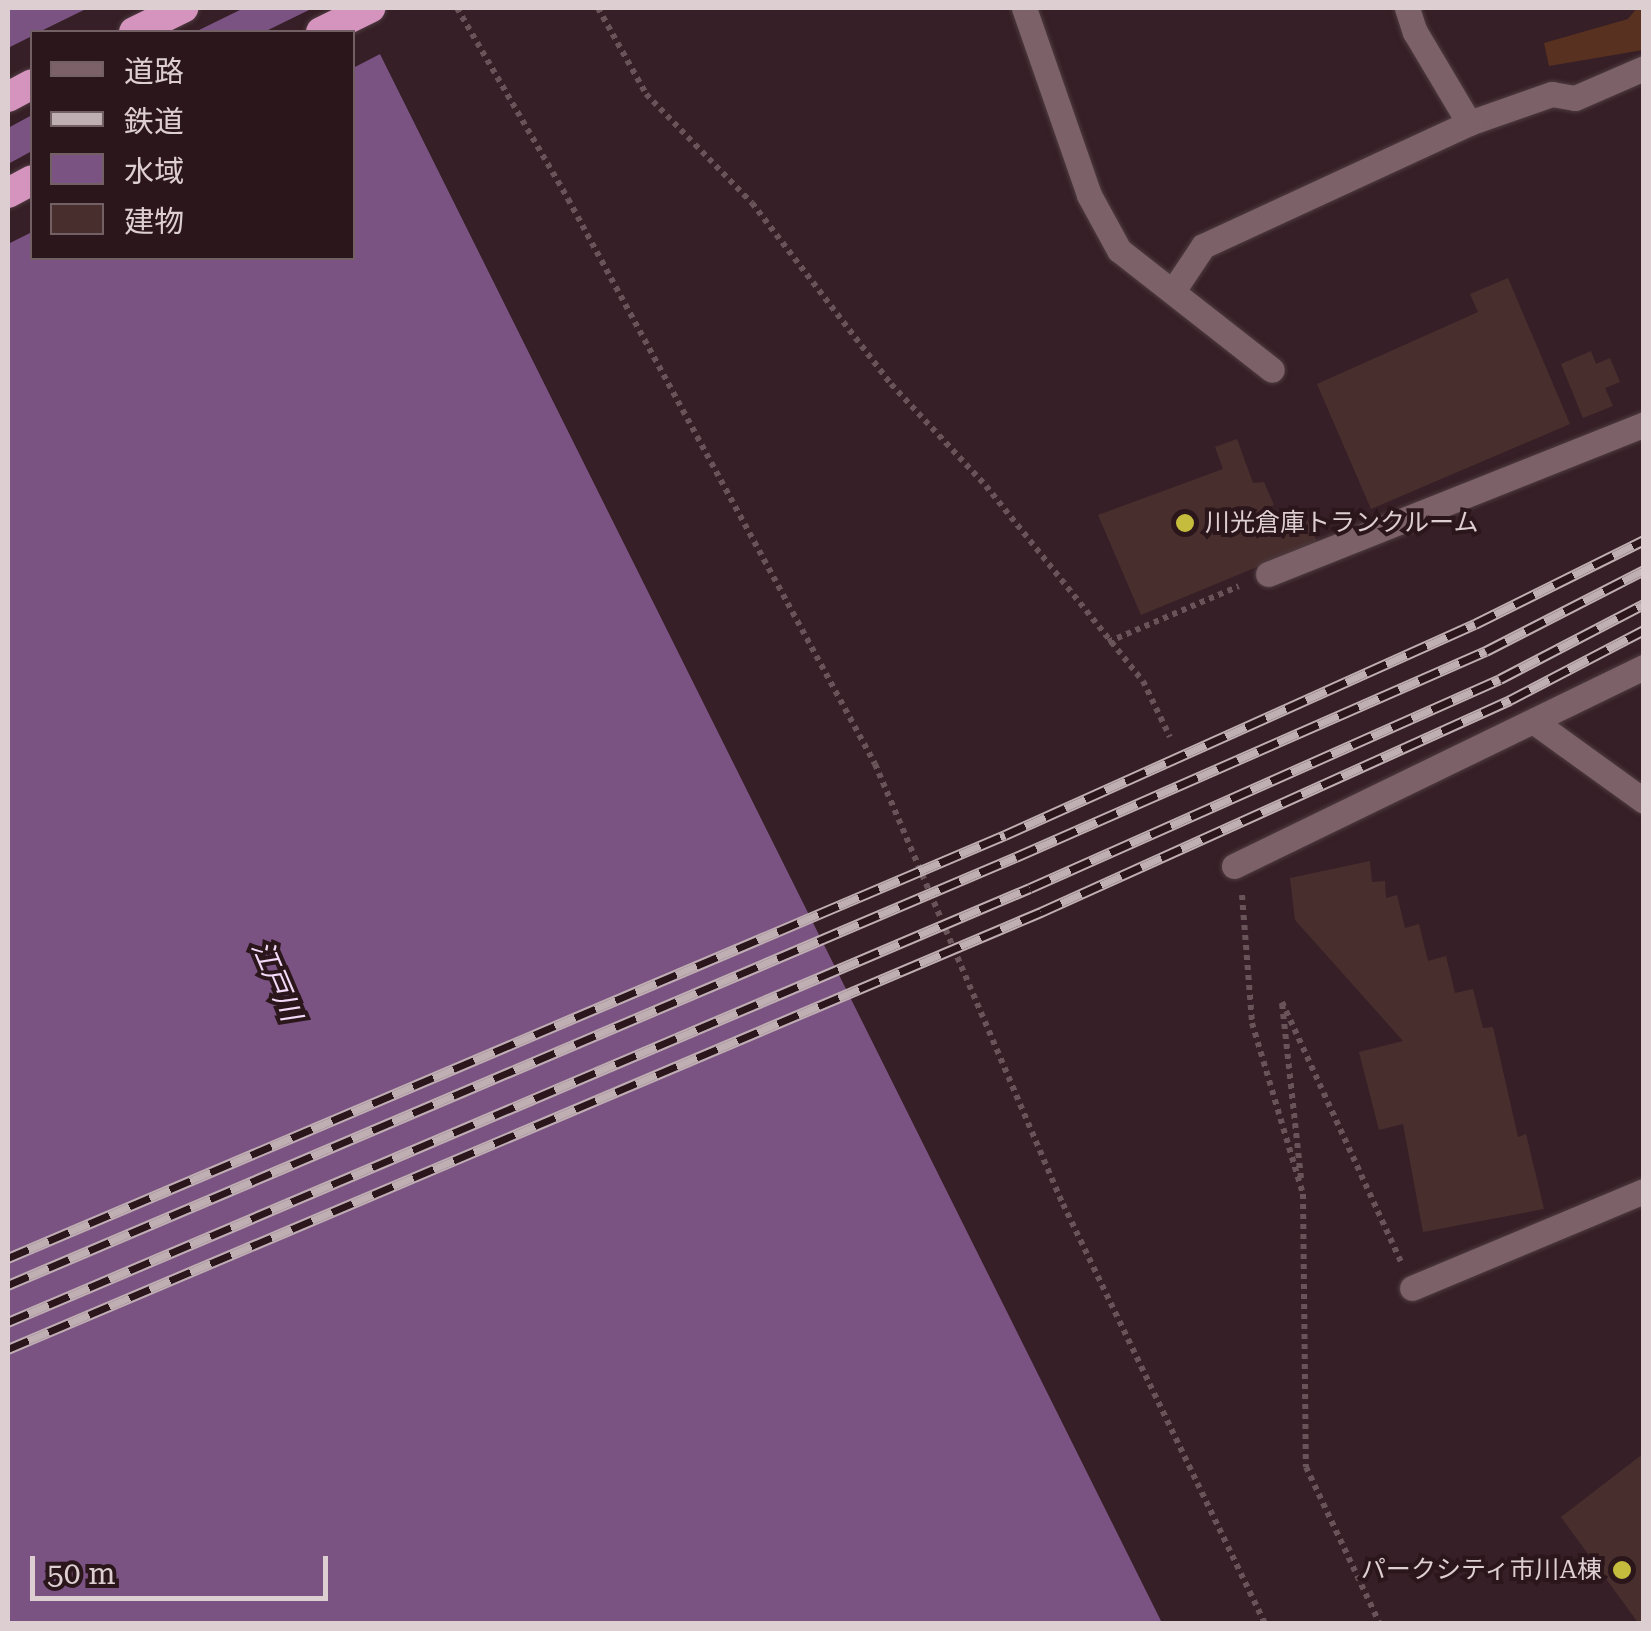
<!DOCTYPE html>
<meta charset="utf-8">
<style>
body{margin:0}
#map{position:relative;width:1651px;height:1631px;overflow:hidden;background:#361f26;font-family:"Roboto Serif","Noto Sans JP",serif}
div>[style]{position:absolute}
.green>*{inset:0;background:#583121}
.water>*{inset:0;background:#7b5383}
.pier>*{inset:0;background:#361f26}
.building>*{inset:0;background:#482f2e}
.path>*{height:6px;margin-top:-3px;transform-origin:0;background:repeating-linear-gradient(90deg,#69545a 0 5px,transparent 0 10px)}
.roads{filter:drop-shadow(0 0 2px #4e3c41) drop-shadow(0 0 2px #4e3c41)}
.minor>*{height:25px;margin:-12.5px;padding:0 12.5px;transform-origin:12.5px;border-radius:12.5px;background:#7c6268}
.highway>*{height:30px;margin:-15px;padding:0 15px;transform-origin:15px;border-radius:15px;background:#d494bd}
.rail>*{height:11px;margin-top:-5.5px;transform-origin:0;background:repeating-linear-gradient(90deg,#2b161c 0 22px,#bfafb2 0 44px);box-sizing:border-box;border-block:2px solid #bfafb2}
.dots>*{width:28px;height:28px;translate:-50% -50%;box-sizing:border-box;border:5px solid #2b161c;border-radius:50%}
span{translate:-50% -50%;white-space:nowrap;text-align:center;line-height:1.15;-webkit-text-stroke:8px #2b161c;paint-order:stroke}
.poi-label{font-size:25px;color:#ddced1}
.left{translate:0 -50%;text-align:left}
.right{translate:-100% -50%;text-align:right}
.water-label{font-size:28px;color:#f2daf8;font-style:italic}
.frame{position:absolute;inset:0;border:10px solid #ddced1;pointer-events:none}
.legend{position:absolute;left:30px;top:30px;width:325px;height:230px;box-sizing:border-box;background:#2b161c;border:2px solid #726064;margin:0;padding:12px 18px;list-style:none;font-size:30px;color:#ddced1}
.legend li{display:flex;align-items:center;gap:20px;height:50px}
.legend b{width:50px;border:2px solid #726064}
.scale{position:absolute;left:30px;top:1556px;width:298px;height:45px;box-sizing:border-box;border:5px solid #ddced1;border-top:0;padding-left:12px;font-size:30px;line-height:35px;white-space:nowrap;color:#ddced1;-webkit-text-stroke:8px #2b161c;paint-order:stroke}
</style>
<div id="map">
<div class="green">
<i style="clip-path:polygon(1637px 8px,1643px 8px,1643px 50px,1549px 66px,1544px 43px,1628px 19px)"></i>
</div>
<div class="water">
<i style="clip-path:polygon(evenodd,8px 8px,357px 8px,1162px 1623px,8px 1624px,8px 8px,32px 32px,352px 32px,352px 258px,32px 258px,32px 32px)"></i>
</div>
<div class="pier">
<i style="clip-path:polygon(88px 8px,244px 8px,195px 32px,39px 32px)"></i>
<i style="clip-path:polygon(313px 8px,362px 8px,384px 52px,353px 68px,352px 32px,264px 32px)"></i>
<i style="clip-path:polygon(32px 36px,32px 115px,8px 128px,8px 48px)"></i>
<i style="clip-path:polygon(32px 151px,32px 232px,8px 244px,8px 164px)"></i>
</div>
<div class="building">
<i style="clip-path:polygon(1508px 278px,1570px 424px,1371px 509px,1317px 384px,1478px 312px,1470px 294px)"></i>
<i style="clip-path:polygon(1591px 351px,1596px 364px,1610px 358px,1620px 382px,1605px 388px,1613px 406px,1583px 418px,1561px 364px)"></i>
<i style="clip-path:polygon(1237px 439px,1253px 483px,1264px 482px,1274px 505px,1263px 509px,1272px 530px,1306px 516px,1317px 542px,1141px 615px,1098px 515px,1223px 469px,1215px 447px)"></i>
<i style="clip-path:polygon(1370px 861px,1372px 882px,1385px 881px,1386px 898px,1397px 895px,1405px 928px,1419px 924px,1428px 961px,1446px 956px,1455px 993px,1473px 989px,1483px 1028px,1493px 1027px,1518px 1137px,1526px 1134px,1544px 1209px,1423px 1232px,1403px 1124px,1379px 1130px,1359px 1052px,1403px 1041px,1295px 920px,1290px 878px)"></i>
<i style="clip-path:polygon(1644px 1453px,1644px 1624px,1639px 1624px,1561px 1517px)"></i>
</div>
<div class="path">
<i style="left:457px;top:8px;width:221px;rotate:59.8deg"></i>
<i style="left:568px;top:199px;width:643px;rotate:61.48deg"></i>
<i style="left:875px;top:764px;width:478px;rotate:66.9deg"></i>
<i style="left:1063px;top:1204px;width:466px;rotate:64.3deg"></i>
<i style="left:598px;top:8px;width:98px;rotate:60.8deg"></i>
<i style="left:646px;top:94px;width:152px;rotate:45.8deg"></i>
<i style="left:752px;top:203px;width:228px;rotate:52.5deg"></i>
<i style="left:891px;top:384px;width:139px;rotate:47deg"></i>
<i style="left:986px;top:486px;width:250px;rotate:51.2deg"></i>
<i style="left:1143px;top:681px;width:62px;rotate:64.3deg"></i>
<i style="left:1108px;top:642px;width:142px;rotate:-23.1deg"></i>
<i style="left:1242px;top:895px;width:128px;rotate:85.5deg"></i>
<i style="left:1252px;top:1023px;width:178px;rotate:73.4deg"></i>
<i style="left:1303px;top:1194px;width:273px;rotate:89.4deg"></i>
<i style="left:1306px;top:1467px;width:174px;rotate:64.8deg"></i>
<i style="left:1301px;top:1178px;width:177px;rotate:-96.2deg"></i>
<i style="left:1282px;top:1002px;width:286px;rotate:65.4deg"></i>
</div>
<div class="roads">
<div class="minor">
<i style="left:1024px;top:8px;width:198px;rotate:70.8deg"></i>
<i style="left:1089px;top:195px;width:63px;rotate:61.4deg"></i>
<i style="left:1119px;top:250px;width:194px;rotate:38.1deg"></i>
<i style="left:1407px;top:8px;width:25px;rotate:72deg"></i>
<i style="left:1415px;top:32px;width:106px;rotate:59.3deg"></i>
<i style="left:1469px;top:123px;width:88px;rotate:-19.3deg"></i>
<i style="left:1552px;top:94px;width:23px;rotate:10deg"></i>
<i style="left:1575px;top:98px;width:75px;rotate:-23.5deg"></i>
<i style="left:1173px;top:291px;width:54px;rotate:-56.3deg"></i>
<i style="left:1203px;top:246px;width:293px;rotate:-24.8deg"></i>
<i style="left:1268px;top:574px;width:405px;rotate:-21.7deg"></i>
<i style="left:1536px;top:723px;width:133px;rotate:35.8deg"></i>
<i style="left:1234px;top:866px;width:456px;rotate:-25.9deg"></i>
<i style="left:1412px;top:1288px;width:251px;rotate:-22.7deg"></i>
</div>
<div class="highway">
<i style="left:134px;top:32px;width:55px;rotate:-26.1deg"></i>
<i style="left:321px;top:32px;width:55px;rotate:-26.1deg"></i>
<i style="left:8px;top:97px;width:27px;rotate:-28deg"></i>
<i style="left:8px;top:193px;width:27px;rotate:-28deg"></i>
</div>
</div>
<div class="rail">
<i style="left:8px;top:1258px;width:1083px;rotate:-22.99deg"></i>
<i style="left:1005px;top:835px;width:515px;rotate:-24.18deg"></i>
<i style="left:1475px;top:624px;width:189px;rotate:-26.4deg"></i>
<i style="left:8px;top:1285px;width:1095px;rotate:-23.01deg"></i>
<i style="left:1016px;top:857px;width:513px;rotate:-23.67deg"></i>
<i style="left:1486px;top:651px;width:178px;rotate:-27.1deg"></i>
<i style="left:8px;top:1322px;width:1110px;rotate:-23.01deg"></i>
<i style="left:1030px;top:888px;width:514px;rotate:-23.97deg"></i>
<i style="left:1500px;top:679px;width:162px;rotate:-27.5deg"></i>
<i style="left:8px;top:1349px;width:1122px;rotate:-22.93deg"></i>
<i style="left:1041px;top:912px;width:515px;rotate:-24.32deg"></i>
<i style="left:1510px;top:700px;width:151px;rotate:-27.6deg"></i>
</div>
<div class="dots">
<i style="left:1185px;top:523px;background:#c5bc3d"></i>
<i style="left:1622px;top:1570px;background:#c5bc3d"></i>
</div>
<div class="poi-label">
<span class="left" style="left:1205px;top:523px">川光倉庫トランクルーム</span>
<span class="right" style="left:1602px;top:1570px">パークシティ市川A棟</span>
</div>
<div class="water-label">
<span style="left:276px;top:981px;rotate:67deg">江戸川</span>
</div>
<div class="frame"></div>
<ul class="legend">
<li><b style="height:12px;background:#7c6268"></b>道路</li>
<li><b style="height:12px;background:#bfafb2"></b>鉄道</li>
<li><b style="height:28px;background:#7b5383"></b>水域</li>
<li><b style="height:28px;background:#482f2e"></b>建物</li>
</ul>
<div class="scale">50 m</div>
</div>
